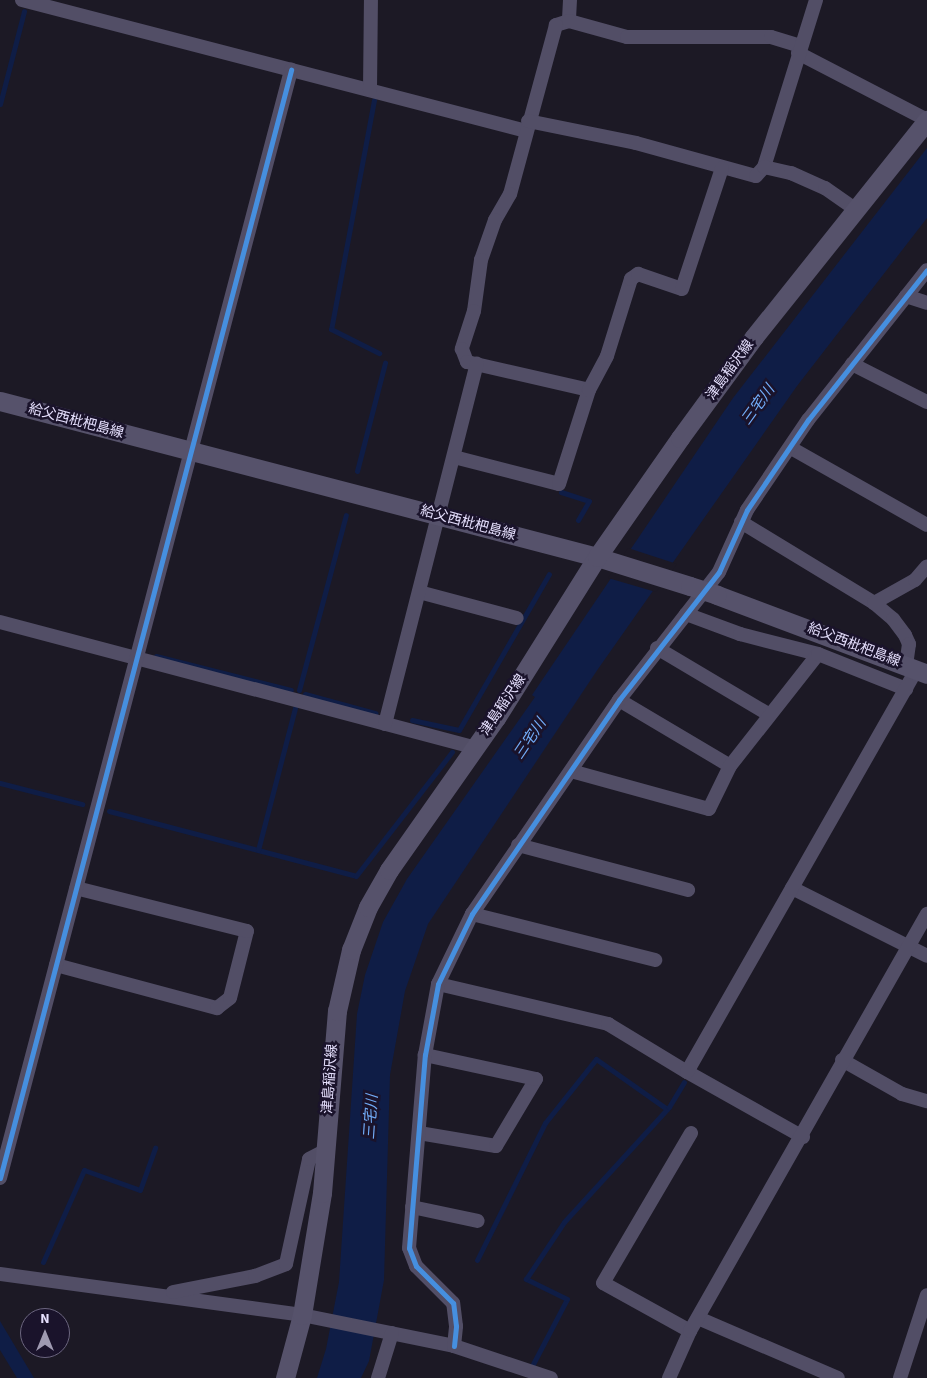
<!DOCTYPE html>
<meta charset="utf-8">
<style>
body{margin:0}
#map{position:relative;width:927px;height:1378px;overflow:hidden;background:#1c1925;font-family:"Source Sans 3","Noto Sans JP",sans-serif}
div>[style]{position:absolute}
.water>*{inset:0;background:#0f1d46}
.pier>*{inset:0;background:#1c1925}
.stream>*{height:5px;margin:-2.5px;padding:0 2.5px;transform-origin:2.5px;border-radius:2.5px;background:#0f1d46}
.minor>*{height:14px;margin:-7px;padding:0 7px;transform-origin:7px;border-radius:7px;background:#524e66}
.secondary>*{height:19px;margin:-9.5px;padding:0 9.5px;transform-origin:9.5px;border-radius:9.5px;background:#56526b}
.secondary-bridge>*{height:19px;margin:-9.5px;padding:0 9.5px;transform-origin:9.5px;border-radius:9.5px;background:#56526b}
.cycleway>*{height:5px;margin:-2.5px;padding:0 2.5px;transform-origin:2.5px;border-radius:2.5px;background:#468fdf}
span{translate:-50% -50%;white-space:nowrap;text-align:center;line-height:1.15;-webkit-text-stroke:5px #1a132b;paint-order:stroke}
.street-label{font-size:14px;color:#e5dffd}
.water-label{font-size:15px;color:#72acf8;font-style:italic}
.north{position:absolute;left:20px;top:1308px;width:50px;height:50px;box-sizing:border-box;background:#1a132b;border:1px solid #6b657f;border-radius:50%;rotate:0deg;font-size:14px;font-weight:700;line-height:20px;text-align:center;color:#e5dffd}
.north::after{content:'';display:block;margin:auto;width:18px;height:22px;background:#9f9ab1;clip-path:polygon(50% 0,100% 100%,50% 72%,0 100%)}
</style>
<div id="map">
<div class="water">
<i style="clip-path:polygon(927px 148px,927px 218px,797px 386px,598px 669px,428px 924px,405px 991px,390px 1075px,384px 1280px,369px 1361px,361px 1378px,317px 1378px,326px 1349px,339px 1282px,357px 1014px,365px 975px,383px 922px,407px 879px,535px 697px,532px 695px,733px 398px)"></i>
<i style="clip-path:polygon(0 1321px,34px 1378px,17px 1378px,0 1350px)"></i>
</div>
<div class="pier">
<i style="clip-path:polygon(628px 548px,677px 564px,656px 592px,608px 578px)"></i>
</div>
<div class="stream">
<i style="left:374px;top:100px;width:233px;rotate:100.6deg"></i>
<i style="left:331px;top:329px;width:54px;rotate:26.6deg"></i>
<i style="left:0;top:104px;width:96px;rotate:-75.5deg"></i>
<i style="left:357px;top:471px;width:112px;rotate:-75.5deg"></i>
<i style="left:561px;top:492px;width:29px;rotate:18deg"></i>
<i style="left:589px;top:501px;width:22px;rotate:120deg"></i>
<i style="left:156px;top:656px;width:139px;rotate:14.1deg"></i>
<i style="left:299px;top:690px;width:181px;rotate:-75deg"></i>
<i style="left:305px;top:694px;width:73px;rotate:15.2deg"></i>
<i style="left:412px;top:720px;width:48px;rotate:12deg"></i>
<i style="left:459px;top:730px;width:180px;rotate:-60deg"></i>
<i style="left:0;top:783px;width:85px;rotate:14.4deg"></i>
<i style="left:109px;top:811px;width:255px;rotate:14.7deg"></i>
<i style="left:356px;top:876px;width:157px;rotate:-52.3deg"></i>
<i style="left:258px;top:850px;width:147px;rotate:-75.4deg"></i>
<i style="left:477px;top:1260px;width:153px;rotate:-63.6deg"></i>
<i style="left:545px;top:1123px;width:82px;rotate:-51.4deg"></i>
<i style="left:596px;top:1059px;width:87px;rotate:35.2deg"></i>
<i style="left:43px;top:1262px;width:101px;rotate:-66deg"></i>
<i style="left:84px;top:1170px;width:59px;rotate:19.7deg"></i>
<i style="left:140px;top:1190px;width:45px;rotate:-70.3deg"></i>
<i style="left:533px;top:1364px;width:73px;rotate:-62.4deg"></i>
<i style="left:567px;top:1299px;width:46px;rotate:-154deg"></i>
<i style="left:526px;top:1279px;width:69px;rotate:-56.3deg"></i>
<i style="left:564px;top:1222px;width:156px;rotate:-47.6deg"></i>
<i style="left:669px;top:1107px;width:29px;rotate:-59deg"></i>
</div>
<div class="minor">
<i style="left:22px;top:0;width:521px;rotate:14.57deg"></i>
<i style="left:570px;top:0;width:21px;rotate:93deg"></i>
<i style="left:569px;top:21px;width:14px;rotate:163deg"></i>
<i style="left:556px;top:25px;width:175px;rotate:105.2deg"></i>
<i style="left:510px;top:194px;width:30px;rotate:120deg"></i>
<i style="left:495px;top:220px;width:42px;rotate:109.3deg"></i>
<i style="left:481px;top:260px;width:51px;rotate:97.8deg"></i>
<i style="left:474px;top:311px;width:40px;rotate:108deg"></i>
<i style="left:462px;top:349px;width:14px;rotate:69deg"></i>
<i style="left:467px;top:362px;width:125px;rotate:12.9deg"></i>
<i style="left:569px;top:21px;width:60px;rotate:15.4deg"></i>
<i style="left:627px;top:37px;width:144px"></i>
<i style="left:771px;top:37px;width:30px;rotate:17deg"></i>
<i style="left:798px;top:53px;width:145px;rotate:27.4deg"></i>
<i style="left:370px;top:90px;width:90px;rotate:-89.4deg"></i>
<i style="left:528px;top:121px;width:110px;rotate:11.5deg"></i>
<i style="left:636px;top:143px;width:124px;rotate:15.4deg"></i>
<i style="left:756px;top:176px;width:12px;rotate:-48deg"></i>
<i style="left:764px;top:167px;width:175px;rotate:-72.7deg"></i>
<i style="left:764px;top:167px;width:28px;rotate:13deg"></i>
<i style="left:791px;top:173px;width:37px;rotate:24deg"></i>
<i style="left:825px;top:188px;width:38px;rotate:35deg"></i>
<i style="left:906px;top:296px;width:22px;rotate:18deg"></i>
<i style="left:852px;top:364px;width:84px;rotate:26.9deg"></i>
<i style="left:791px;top:448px;width:156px;rotate:29.5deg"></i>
<i style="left:454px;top:457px;width:108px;rotate:14.4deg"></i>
<i style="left:559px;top:484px;width:99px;rotate:-72.3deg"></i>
<i style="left:589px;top:390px;width:38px;rotate:-62deg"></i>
<i style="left:607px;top:356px;width:81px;rotate:-72.7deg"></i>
<i style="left:631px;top:279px;width:9px;rotate:-36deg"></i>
<i style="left:638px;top:274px;width:46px;rotate:18.8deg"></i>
<i style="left:682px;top:289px;width:127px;rotate:-71.7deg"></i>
<i style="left:741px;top:522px;width:156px;rotate:31.3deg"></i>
<i style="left:874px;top:603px;width:47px;rotate:-29.3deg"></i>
<i style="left:915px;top:580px;width:18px;rotate:-49deg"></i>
<i style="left:419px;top:592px;width:101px;rotate:14.9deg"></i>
<i style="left:874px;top:603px;width:25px;rotate:40deg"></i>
<i style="left:893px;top:619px;width:20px;rotate:53deg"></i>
<i style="left:905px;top:635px;width:10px;rotate:66deg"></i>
<i style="left:909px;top:644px;width:22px;rotate:98deg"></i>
<i style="left:686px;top:614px;width:58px;rotate:20.3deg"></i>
<i style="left:740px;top:634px;width:81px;rotate:14.4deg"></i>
<i style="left:0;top:622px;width:490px;rotate:14.8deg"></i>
<i style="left:657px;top:648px;width:129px;rotate:30.7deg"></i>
<i style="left:619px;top:700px;width:129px;rotate:30.7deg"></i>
<i style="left:730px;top:766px;width:142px;rotate:-51.8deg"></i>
<i style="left:818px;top:654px;width:95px;rotate:21.7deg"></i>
<i style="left:385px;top:724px;width:372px;rotate:-75.7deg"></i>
<i style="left:571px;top:771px;width:143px;rotate:15.4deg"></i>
<i style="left:709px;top:809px;width:48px;rotate:-64deg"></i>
<i style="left:518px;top:845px;width:176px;rotate:14.8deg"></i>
<i style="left:792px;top:888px;width:151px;rotate:26.7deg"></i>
<i style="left:472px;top:914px;width:189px;rotate:14.1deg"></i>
<i style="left:56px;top:965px;width:167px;rotate:15deg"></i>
<i style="left:217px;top:1008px;width:16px;rotate:-38deg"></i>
<i style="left:230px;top:998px;width:69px;rotate:-75.8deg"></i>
<i style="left:247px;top:931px;width:176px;rotate:-165.9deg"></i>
<i style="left:438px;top:984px;width:175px;rotate:13.2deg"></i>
<i style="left:608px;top:1024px;width:92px;rotate:31.3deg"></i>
<i style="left:842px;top:1060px;width:69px;rotate:29.5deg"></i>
<i style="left:902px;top:1094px;width:26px;rotate:16deg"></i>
<i style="left:419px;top:1133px;width:78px;rotate:9.6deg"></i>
<i style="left:496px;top:1146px;width:78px;rotate:-59.2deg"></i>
<i style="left:536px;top:1079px;width:114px;rotate:-167.8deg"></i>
<i style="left:803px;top:1137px;width:133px;rotate:-150.7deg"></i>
<i style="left:687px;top:1072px;width:463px;rotate:-60.3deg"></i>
<i style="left:0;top:1178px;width:1146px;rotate:-75.28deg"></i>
<i style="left:412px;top:1207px;width:67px;rotate:12deg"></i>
<i style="left:0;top:1274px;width:305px;rotate:7.7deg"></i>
<i style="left:302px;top:1315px;width:155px;rotate:11.5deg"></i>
<i style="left:454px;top:1346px;width:102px;rotate:18.3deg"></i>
<i style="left:173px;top:1292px;width:84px;rotate:-11deg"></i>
<i style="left:255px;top:1276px;width:33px;rotate:-21deg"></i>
<i style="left:286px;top:1264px;width:107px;rotate:-77.6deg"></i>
<i style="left:309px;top:1159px;width:18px;rotate:-27deg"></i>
<i style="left:698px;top:1318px;width:152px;rotate:23.2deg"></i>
<i style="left:690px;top:1331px;width:99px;rotate:-151.1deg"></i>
<i style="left:603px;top:1283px;width:174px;rotate:-59.6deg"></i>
<i style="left:454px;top:1346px;width:20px;rotate:-84deg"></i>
<i style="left:456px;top:1326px;width:23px;rotate:-97deg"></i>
<i style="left:453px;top:1303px;width:52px;rotate:-135deg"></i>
<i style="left:416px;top:1266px;width:19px;rotate:-111deg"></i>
<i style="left:409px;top:1248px;width:194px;rotate:-85.3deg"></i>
<i style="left:425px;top:1055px;width:72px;rotate:-79.6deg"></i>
<i style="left:438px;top:984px;width:78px;rotate:-64.1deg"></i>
<i style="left:472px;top:914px;width:260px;rotate:-55.5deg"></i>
<i style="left:619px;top:700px;width:162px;rotate:-52deg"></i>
<i style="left:719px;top:572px;width:68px;rotate:-65.7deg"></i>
<i style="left:747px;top:510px;width:109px;rotate:-55.9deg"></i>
<i style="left:808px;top:420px;width:191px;rotate:-51.6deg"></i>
<i style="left:378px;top:1378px;width:47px;rotate:-72.7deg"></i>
<i style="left:669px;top:1378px;width:51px;rotate:-65.9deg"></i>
<i style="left:690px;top:1331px;width:480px;rotate:-60.4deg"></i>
<i style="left:900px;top:1378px;width:87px;rotate:-72deg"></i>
</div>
<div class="secondary">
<i style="left:0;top:401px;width:617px;rotate:14.64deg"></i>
<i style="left:597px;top:557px;width:97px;rotate:17.3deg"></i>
<i style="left:717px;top:595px;width:224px;rotate:20.6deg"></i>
<i style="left:285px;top:1378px;width:65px;rotate:-74.9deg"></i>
<i style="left:302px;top:1315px;width:124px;rotate:-80.7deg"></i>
<i style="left:322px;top:1193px;width:183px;rotate:-85.3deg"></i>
<i style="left:337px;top:1011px;width:63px;rotate:-77.1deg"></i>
<i style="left:351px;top:950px;width:46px;rotate:-68.4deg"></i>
<i style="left:368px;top:907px;width:43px;rotate:-60.4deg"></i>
<i style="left:389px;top:870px;width:186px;rotate:-54.9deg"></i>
<i style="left:496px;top:718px;width:190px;rotate:-57.9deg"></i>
<i style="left:597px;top:557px;width:145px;rotate:-55.1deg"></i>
<i style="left:680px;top:438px;width:125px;rotate:-53.8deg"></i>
<i style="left:754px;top:337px;width:278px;rotate:-51.4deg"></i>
</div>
<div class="secondary-bridge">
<i style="left:690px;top:586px;width:28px;rotate:18deg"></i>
</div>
<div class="cycleway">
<i style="left:0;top:1178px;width:1146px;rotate:-75.28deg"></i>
<i style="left:454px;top:1346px;width:20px;rotate:-84deg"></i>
<i style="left:456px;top:1326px;width:23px;rotate:-97deg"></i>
<i style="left:453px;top:1303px;width:52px;rotate:-135deg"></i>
<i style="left:416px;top:1266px;width:19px;rotate:-111deg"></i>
<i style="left:409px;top:1248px;width:194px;rotate:-85.3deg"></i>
<i style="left:425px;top:1055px;width:72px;rotate:-79.6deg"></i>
<i style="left:438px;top:984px;width:78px;rotate:-64.1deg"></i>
<i style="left:472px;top:914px;width:260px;rotate:-55.5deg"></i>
<i style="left:619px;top:700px;width:162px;rotate:-52deg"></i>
<i style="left:719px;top:572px;width:68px;rotate:-65.7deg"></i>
<i style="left:747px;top:510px;width:109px;rotate:-55.9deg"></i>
<i style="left:808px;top:420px;width:191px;rotate:-51.6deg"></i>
</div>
<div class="street-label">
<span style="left:730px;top:370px;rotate:-54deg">津島稲沢線</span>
<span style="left:76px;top:421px;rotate:15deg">給父西枇杷島線</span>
<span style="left:468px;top:523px;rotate:15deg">給父西枇杷島線</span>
<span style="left:854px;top:645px;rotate:21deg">給父西枇杷島線</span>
<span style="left:503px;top:705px;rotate:-56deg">津島稲沢線</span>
<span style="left:330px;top:1079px;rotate:-86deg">津島稲沢線</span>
</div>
<div class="water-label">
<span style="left:758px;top:405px;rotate:-54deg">三宅川</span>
<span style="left:530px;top:739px;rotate:-56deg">三宅川</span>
<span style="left:371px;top:1117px;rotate:-86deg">三宅川</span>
</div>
<div class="north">N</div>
</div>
